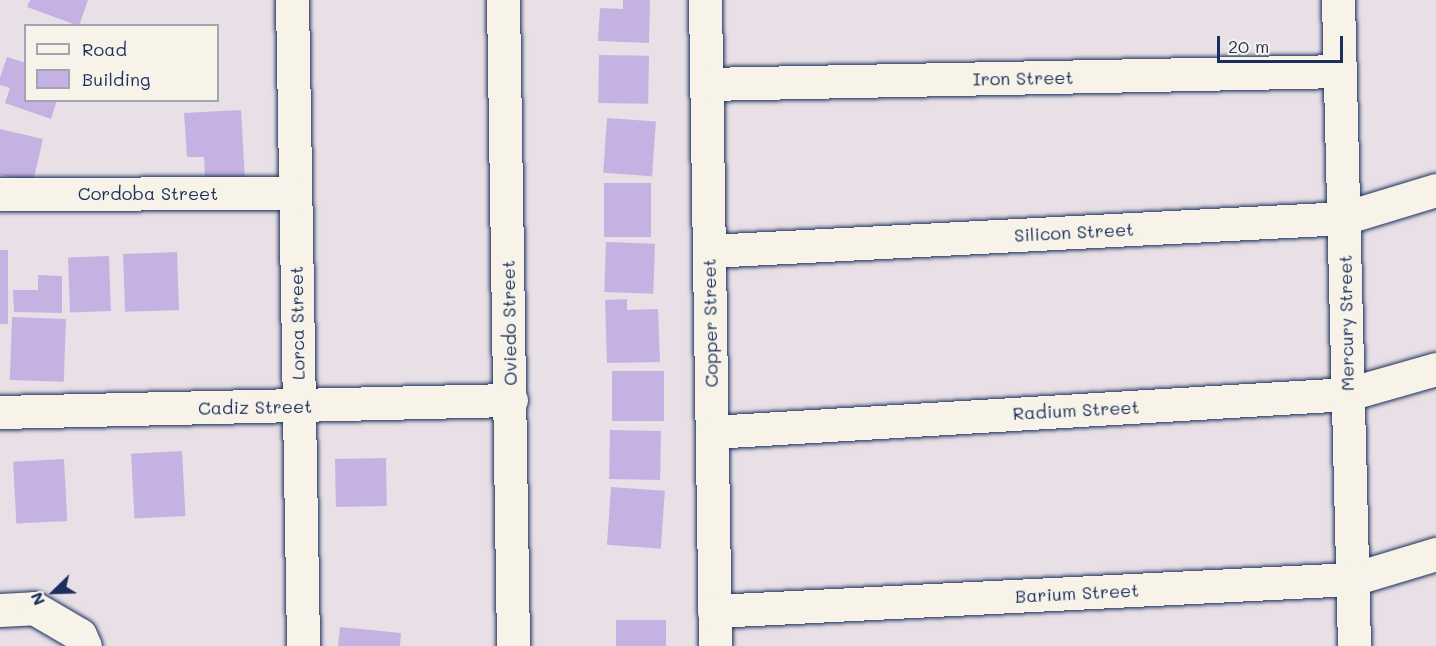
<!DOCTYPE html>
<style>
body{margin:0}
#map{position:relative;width:1436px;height:646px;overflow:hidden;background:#e8e0e6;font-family:Mali,sans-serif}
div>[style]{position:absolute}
.building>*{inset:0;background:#c6b2e2;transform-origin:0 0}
.roads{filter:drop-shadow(0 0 2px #1b2f5e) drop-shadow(0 0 2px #1b2f5e)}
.street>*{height:33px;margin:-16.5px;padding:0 16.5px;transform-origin:16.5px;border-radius:16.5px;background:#f7f3e8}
span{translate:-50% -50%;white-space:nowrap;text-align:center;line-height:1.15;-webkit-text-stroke:4.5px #f7f3e8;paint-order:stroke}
.street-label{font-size:18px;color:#1b2f5e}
.legend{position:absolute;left:24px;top:24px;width:195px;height:78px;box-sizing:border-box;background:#f7f3e8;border:2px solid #9fa5b1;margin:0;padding:8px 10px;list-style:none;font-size:18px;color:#1b2f5e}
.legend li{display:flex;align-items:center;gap:12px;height:30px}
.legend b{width:30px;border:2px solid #9fa5b1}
.north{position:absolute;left:24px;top:562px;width:60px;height:60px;-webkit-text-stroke:4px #f7f3e8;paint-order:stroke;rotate:247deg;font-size:16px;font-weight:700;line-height:24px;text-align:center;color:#1b2f5e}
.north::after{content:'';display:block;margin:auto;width:21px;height:27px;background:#1b2f5e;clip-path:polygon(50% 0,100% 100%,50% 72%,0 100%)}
.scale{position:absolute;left:1217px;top:36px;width:126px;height:27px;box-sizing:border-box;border:3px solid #1b2f5e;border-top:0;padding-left:8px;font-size:18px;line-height:21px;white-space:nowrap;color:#1b2f5e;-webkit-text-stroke:4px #f7f3e8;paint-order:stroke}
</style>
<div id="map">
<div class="building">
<i style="clip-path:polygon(30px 0,88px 0,79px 26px,27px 7px)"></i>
<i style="clip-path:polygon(623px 0,650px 0,649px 43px,598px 41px,600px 8px,623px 9px)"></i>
<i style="left:599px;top:55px;width:50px;height:48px;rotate:1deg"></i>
<i style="clip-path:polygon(7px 57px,26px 63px,26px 100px,57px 100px,51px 119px,5px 103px,10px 88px,0 85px,0 78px)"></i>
<i style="clip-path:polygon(241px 110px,245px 179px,205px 181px,204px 157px,187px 157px,184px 113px)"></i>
<i style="left:607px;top:118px;width:49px;height:55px;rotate:4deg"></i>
<i style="clip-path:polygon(0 129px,43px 139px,33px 182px,0 175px)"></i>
<i style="left:604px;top:183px;width:47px;height:54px"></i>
<i style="left:606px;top:242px;width:49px;height:50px;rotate:2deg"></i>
<i style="left:0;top:250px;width:8px;height:74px"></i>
<i style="left:177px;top:252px;width:58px;height:54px;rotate:88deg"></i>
<i style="left:109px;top:256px;width:55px;height:41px;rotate:88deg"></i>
<i style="clip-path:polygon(38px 275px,62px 276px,62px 313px,14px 312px,13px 290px,38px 290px)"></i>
<i style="clip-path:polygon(627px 299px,627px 310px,658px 309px,660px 362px,607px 363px,605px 300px)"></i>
<i style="left:12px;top:317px;width:54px;height:63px;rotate:2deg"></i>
<i style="left:612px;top:371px;width:52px;height:50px"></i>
<i style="left:610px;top:430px;width:51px;height:49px;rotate:1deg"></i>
<i style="left:182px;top:451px;width:65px;height:51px;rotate:87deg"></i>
<i style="left:386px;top:458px;width:48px;height:51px;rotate:89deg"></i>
<i style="left:64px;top:459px;width:62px;height:51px;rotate:87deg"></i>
<i style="left:611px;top:487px;width:54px;height:58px;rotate:4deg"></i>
<i style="left:666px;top:620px;width:26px;height:50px;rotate:90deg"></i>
<i style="clip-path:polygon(340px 627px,401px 633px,400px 646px,338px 646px)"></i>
</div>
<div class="roads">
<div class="street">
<i style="left:292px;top:0;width:646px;rotate:89.02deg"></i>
<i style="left:503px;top:0;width:646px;rotate:89.11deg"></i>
<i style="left:705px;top:0;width:646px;rotate:89.11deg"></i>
<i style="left:1338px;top:0;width:646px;rotate:88.58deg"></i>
<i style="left:706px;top:84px;width:634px;rotate:-1.17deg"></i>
<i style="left:0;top:194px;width:295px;rotate:-0.2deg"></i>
<i style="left:709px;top:251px;width:636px;rotate:-2.97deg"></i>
<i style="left:1344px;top:218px;width:96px;rotate:-16.9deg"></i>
<i style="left:0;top:412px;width:511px;rotate:-1.35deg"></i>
<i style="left:712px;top:432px;width:637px;rotate:-3.42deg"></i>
<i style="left:1348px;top:394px;width:91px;rotate:-15.9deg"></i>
<i style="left:0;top:610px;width:34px;rotate:-3deg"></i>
<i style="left:34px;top:608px;width:53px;rotate:30.4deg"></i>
<i style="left:80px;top:635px;width:12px;rotate:66deg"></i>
<i style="left:714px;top:611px;width:640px;rotate:-2.87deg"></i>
<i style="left:1353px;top:579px;width:87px;rotate:-16.8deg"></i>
</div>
</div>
<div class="street-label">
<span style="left:1023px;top:78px;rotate:-1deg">Iron Street</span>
<span style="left:148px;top:193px">Cordoba Street</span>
<span style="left:1074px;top:232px;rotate:-3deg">Silicon Street</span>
<span style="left:297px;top:323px;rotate:-91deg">Lorca Street</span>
<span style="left:509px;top:323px;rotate:-91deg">Oviedo Street</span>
<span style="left:710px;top:323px;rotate:-91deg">Copper Street</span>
<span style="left:1346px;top:323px;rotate:-91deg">Mercury Street</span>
<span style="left:255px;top:407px;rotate:-1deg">Cadiz Street</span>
<span style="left:1076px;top:410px;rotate:-3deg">Radium Street</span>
<span style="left:1077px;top:593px;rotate:-3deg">Barium Street</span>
</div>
<ul class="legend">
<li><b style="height:8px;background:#f7f3e8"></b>Road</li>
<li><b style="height:16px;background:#c6b2e2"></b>Building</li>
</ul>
<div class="north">N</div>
<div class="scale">20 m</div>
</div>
